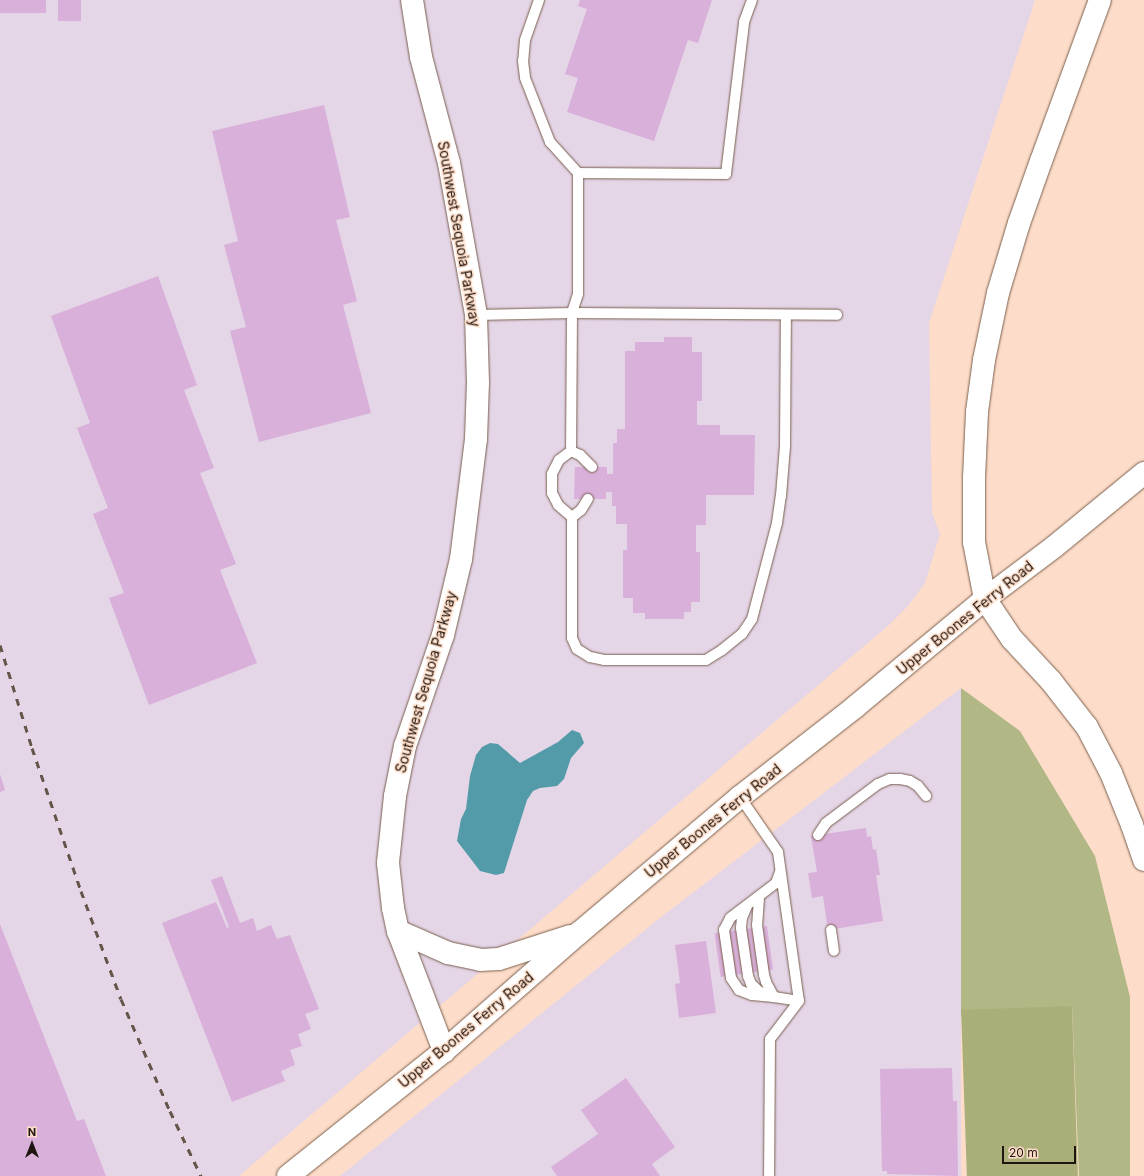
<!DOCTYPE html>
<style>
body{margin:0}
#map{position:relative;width:1144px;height:1176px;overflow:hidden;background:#fdddc9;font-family:Inter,sans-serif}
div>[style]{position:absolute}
.commercial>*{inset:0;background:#e4d5e7}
.green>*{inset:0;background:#b2b786}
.forest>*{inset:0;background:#aaaf79;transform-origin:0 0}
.water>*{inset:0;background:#549ba9}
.building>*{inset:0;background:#d9b0da;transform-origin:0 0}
.roads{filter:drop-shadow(0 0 1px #7a5f4d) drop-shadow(0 0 1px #7a5f4d)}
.lane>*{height:10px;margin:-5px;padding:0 5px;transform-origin:5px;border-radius:5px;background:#fff}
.secondary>*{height:22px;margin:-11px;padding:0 11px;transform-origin:11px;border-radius:11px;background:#fff}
.primary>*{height:22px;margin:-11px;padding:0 11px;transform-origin:11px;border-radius:11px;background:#fff}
.highway>*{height:22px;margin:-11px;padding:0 11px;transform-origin:11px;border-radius:11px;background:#fff}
.rail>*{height:3px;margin-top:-1.5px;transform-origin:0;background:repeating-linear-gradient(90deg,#655449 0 7px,transparent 0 14px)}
span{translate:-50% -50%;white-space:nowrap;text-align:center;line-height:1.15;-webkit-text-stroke:3px #fdddc9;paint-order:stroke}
.street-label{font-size:14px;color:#21160f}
.north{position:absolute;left:12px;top:1124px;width:40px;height:40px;-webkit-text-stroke:3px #fdddc9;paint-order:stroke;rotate:0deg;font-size:11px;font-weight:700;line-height:16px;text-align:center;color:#21160f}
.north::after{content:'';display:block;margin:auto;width:14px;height:18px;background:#21160f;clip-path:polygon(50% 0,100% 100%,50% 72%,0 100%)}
.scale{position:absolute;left:1002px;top:1146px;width:74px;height:18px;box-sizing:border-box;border:2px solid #21160f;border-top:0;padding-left:5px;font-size:12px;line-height:14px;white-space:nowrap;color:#21160f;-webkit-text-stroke:3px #fdddc9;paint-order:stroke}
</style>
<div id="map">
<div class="commercial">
<i style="clip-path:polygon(0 0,1035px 0,929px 323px,932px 513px,940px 534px,925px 583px,908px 606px,889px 625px,239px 1176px,0 1176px)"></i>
<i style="clip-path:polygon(961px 688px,961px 1176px,340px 1176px,661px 917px)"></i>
</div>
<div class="green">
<i style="clip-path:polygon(961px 688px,1020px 731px,1095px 856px,1130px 997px,1130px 1176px,1079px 1176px,1072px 1006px,961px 1016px)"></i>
</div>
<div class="forest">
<i style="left:1072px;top:1006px;width:170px;height:111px;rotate:88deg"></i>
</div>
<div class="water">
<i style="clip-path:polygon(572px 730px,580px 733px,584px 743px,571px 758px,564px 779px,557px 786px,540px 788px,533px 791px,527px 800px,504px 873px,496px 875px,480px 871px,457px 841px,461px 819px,466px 809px,470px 776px,476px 755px,482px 747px,490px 743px,498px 744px,520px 763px,558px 742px)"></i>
</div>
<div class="building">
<i style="left:0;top:0;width:46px;height:13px"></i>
<i style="left:58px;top:0;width:23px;height:21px"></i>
<i style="clip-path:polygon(580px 0,712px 0,698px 43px,688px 40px,654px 141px,567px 112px,578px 78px,565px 74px,587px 9px,578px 6px)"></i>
<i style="clip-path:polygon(324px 105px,350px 217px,336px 220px,357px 301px,343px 305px,371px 413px,259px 442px,230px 331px,246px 327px,224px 245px,238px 241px,212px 131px)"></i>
<i style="clip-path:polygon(158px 276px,197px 385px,184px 390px,214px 468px,200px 473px,236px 564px,220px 570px,257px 663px,149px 705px,109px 598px,124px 593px,93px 514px,108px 508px,77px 428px,90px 423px,51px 316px)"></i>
<i style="clip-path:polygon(664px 337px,692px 337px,692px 352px,702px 352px,702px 401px,697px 401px,697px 425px,720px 425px,720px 435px,755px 435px,754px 495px,706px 495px,706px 525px,696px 525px,696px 552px,700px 552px,700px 602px,691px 602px,691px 612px,684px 612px,684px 619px,645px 619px,645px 613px,633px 613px,633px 598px,623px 598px,623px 550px,627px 550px,627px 524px,616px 524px,616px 506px,612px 506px,612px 492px,606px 492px,606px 499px,574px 499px,575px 467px,607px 467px,607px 474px,613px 474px,613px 443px,617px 443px,617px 429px,625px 429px,625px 351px,635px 351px,635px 342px,664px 342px)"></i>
<i style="clip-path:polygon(0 774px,5px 790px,0 792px)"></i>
<i style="clip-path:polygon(866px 828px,867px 837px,871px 836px,873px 850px,876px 849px,880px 875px,876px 875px,883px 921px,828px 930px,823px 896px,812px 898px,808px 873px,817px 872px,811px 836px)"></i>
<i style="clip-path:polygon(222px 876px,240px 923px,253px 918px,257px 931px,271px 925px,277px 939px,290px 935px,319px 1009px,305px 1014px,311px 1029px,298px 1034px,302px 1046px,290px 1050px,295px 1065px,281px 1071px,285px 1081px,232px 1102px,162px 923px,216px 902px,227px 928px,229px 927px,211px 880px)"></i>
<i style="clip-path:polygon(0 924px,77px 1121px,84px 1119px,106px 1176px,0 1176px)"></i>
<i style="left:767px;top:926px;width:44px;height:53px;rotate:82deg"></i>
<i style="clip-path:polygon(706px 941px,716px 1013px,679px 1018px,675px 984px,680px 983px,675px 945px)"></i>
<i style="clip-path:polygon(952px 1068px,953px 1101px,957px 1101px,958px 1176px,887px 1174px,887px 1171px,882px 1171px,880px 1069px)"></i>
<i style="clip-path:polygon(626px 1078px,675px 1147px,652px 1164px,660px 1176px,557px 1176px,551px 1167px,598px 1134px,581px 1110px)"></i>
</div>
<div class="roads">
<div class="lane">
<i style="left:539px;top:0;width:42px;rotate:109.3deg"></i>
<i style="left:525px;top:40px;width:21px;rotate:95deg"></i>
<i style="left:523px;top:61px;width:17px;rotate:83deg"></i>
<i style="left:525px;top:78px;width:69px;rotate:68.7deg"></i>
<i style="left:550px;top:142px;width:42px;rotate:47.9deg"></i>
<i style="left:578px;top:173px;width:121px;rotate:90deg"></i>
<i style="left:578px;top:294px;width:20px;rotate:108deg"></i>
<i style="left:572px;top:313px;width:138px;rotate:90.4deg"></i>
<i style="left:578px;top:173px;width:148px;rotate:0.4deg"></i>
<i style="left:726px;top:174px;width:153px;rotate:-83.2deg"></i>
<i style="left:744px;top:22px;width:23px;rotate:-70deg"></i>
<i style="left:476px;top:315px;width:96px;rotate:-1.2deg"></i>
<i style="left:572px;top:313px;width:265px;rotate:0.4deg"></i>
<i style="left:571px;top:451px;width:15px;rotate:143deg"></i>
<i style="left:559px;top:460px;width:16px;rotate:117deg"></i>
<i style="left:552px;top:474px;width:19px;rotate:90deg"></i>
<i style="left:552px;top:493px;width:13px;rotate:63deg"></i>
<i style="left:558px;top:505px;width:18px;rotate:41deg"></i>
<i style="left:571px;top:451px;width:10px;rotate:24deg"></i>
<i style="left:580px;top:455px;width:17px;rotate:45deg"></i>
<i style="left:572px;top:517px;width:121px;rotate:90deg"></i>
<i style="left:572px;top:638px;width:12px;rotate:66deg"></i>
<i style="left:577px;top:649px;width:15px;rotate:32deg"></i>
<i style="left:590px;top:657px;width:14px;rotate:12deg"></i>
<i style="left:604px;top:660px;width:102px"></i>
<i style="left:706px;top:660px;width:19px;rotate:-32deg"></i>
<i style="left:722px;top:650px;width:26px;rotate:-39deg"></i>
<i style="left:742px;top:634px;width:18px;rotate:-56deg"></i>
<i style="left:752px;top:619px;width:99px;rotate:-75.4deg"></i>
<i style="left:777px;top:523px;width:27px;rotate:-82deg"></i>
<i style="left:781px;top:496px;width:50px;rotate:-85.4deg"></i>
<i style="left:785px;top:446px;width:131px;rotate:-89.6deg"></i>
<i style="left:572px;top:517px;width:11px;rotate:-38deg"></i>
<i style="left:581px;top:510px;width:13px;rotate:-58deg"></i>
<i style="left:740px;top:797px;width:67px;rotate:55.4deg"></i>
<i style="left:778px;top:852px;width:150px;rotate:82deg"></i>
<i style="left:799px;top:1001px;width:48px;rotate:127.3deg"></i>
<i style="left:770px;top:1039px;width:137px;rotate:90.4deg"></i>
<i style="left:818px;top:835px;width:14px;rotate:-56deg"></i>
<i style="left:826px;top:823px;width:65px;rotate:-36.9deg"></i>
<i style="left:878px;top:784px;width:13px;rotate:-23deg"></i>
<i style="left:890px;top:779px;width:10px"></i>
<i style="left:900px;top:779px;width:10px;rotate:11deg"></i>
<i style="left:910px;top:781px;width:9px;rotate:32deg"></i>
<i style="left:918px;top:786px;width:13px;rotate:51deg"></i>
<i style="left:759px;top:898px;width:27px;rotate:94deg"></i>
<i style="left:757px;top:925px;width:50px;rotate:82deg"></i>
<i style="left:764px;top:975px;width:7px;rotate:74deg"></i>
<i style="left:766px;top:982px;width:17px;rotate:62deg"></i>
<i style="left:747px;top:906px;width:13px;rotate:113deg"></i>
<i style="left:742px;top:918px;width:10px;rotate:96deg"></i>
<i style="left:741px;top:928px;width:49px;rotate:81.7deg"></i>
<i style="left:748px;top:976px;width:9px;rotate:69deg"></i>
<i style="left:751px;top:984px;width:12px;rotate:42deg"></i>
<i style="left:760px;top:992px;width:15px;rotate:20deg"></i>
<i style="left:774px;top:997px;width:25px;rotate:9deg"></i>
<i style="left:831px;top:930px;width:21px;rotate:82deg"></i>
<i style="left:774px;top:997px;width:22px;rotate:-175deg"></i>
<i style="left:752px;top:995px;width:14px;rotate:-159deg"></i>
<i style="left:739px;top:990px;width:14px;rotate:-124deg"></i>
<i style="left:731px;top:978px;width:49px;rotate:-98.3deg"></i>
<i style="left:724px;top:930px;width:13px;rotate:-63deg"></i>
<i style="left:730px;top:918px;width:58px;rotate:-37.3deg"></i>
<i style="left:776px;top:883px;width:12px;rotate:-70deg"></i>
</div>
<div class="secondary">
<i style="left:412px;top:0;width:58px;rotate:81deg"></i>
<i style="left:421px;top:57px;width:110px;rotate:75.2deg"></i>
<i style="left:449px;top:163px;width:154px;rotate:79.9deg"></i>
<i style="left:476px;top:315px;width:67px;rotate:88.3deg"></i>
<i style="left:478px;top:382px;width:57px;rotate:92deg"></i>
<i style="left:476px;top:439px;width:121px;rotate:97.1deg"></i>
<i style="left:461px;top:559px;width:78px;rotate:103.3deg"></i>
<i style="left:443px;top:635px;width:117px;rotate:108.9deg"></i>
<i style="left:405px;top:746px;width:51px;rotate:101.3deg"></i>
<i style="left:395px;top:796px;width:67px;rotate:96deg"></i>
<i style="left:388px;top:863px;width:45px;rotate:83.7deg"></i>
<i style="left:393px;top:908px;width:24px;rotate:78deg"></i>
<i style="left:398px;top:931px;width:129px;rotate:69deg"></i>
</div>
<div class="primary">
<i style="left:398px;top:931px;width:55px;rotate:23.7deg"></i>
<i style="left:448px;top:953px;width:33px;rotate:12deg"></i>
<i style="left:480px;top:960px;width:19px;rotate:-3deg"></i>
<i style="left:499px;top:959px;width:75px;rotate:-17.9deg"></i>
<i style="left:288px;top:1176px;width:200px;rotate:-38.7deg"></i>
<i style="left:444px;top:1051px;width:179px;rotate:-41.2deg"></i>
<i style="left:579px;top:933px;width:211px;rotate:-40.2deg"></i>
<i style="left:740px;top:797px;width:146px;rotate:-38deg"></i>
<i style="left:855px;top:707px;width:169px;rotate:-39.7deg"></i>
<i style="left:985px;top:599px;width:86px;rotate:-37deg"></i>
<i style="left:1054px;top:547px;width:117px;rotate:-39.4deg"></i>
</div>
<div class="highway">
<i style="left:1100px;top:0;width:171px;rotate:110.1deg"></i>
<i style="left:1041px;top:161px;width:66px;rotate:109.5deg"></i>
<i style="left:1019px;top:223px;width:73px;rotate:106.7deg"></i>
<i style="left:998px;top:293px;width:68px;rotate:101.8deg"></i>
<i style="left:984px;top:360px;width:52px;rotate:97.7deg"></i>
<i style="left:977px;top:412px;width:65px;rotate:92.6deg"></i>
<i style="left:974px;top:477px;width:65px;rotate:90deg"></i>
<i style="left:974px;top:542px;width:58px;rotate:79.1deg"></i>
<i style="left:985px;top:599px;width:48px;rotate:56deg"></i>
<i style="left:1012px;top:639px;width:57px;rotate:47.1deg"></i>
<i style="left:1051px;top:681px;width:58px;rotate:52deg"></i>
<i style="left:1087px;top:727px;width:52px;rotate:62.4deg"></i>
<i style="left:1111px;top:773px;width:56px;rotate:68deg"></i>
<i style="left:1132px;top:825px;width:37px;rotate:71deg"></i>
</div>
</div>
<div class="rail">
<i style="left:0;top:645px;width:108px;rotate:72.7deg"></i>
<i style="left:32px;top:748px;width:151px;rotate:71.1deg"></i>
<i style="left:81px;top:891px;width:115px;rotate:69.7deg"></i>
<i style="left:121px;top:999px;width:122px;rotate:66.4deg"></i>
<i style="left:170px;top:1111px;width:72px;rotate:64.5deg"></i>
</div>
<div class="street-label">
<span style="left:459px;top:234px;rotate:80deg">Southwest Sequoia Parkway</span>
<span style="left:965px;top:618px;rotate:-39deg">Upper Boones Ferry Road</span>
<span style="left:426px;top:682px;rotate:-74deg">Southwest Sequoia Parkway</span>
<span style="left:713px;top:821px;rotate:-39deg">Upper Boones Ferry Road</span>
<span style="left:466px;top:1030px;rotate:-40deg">Upper Boones Ferry Road</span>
</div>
<div class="north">N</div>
<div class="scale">20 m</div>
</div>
